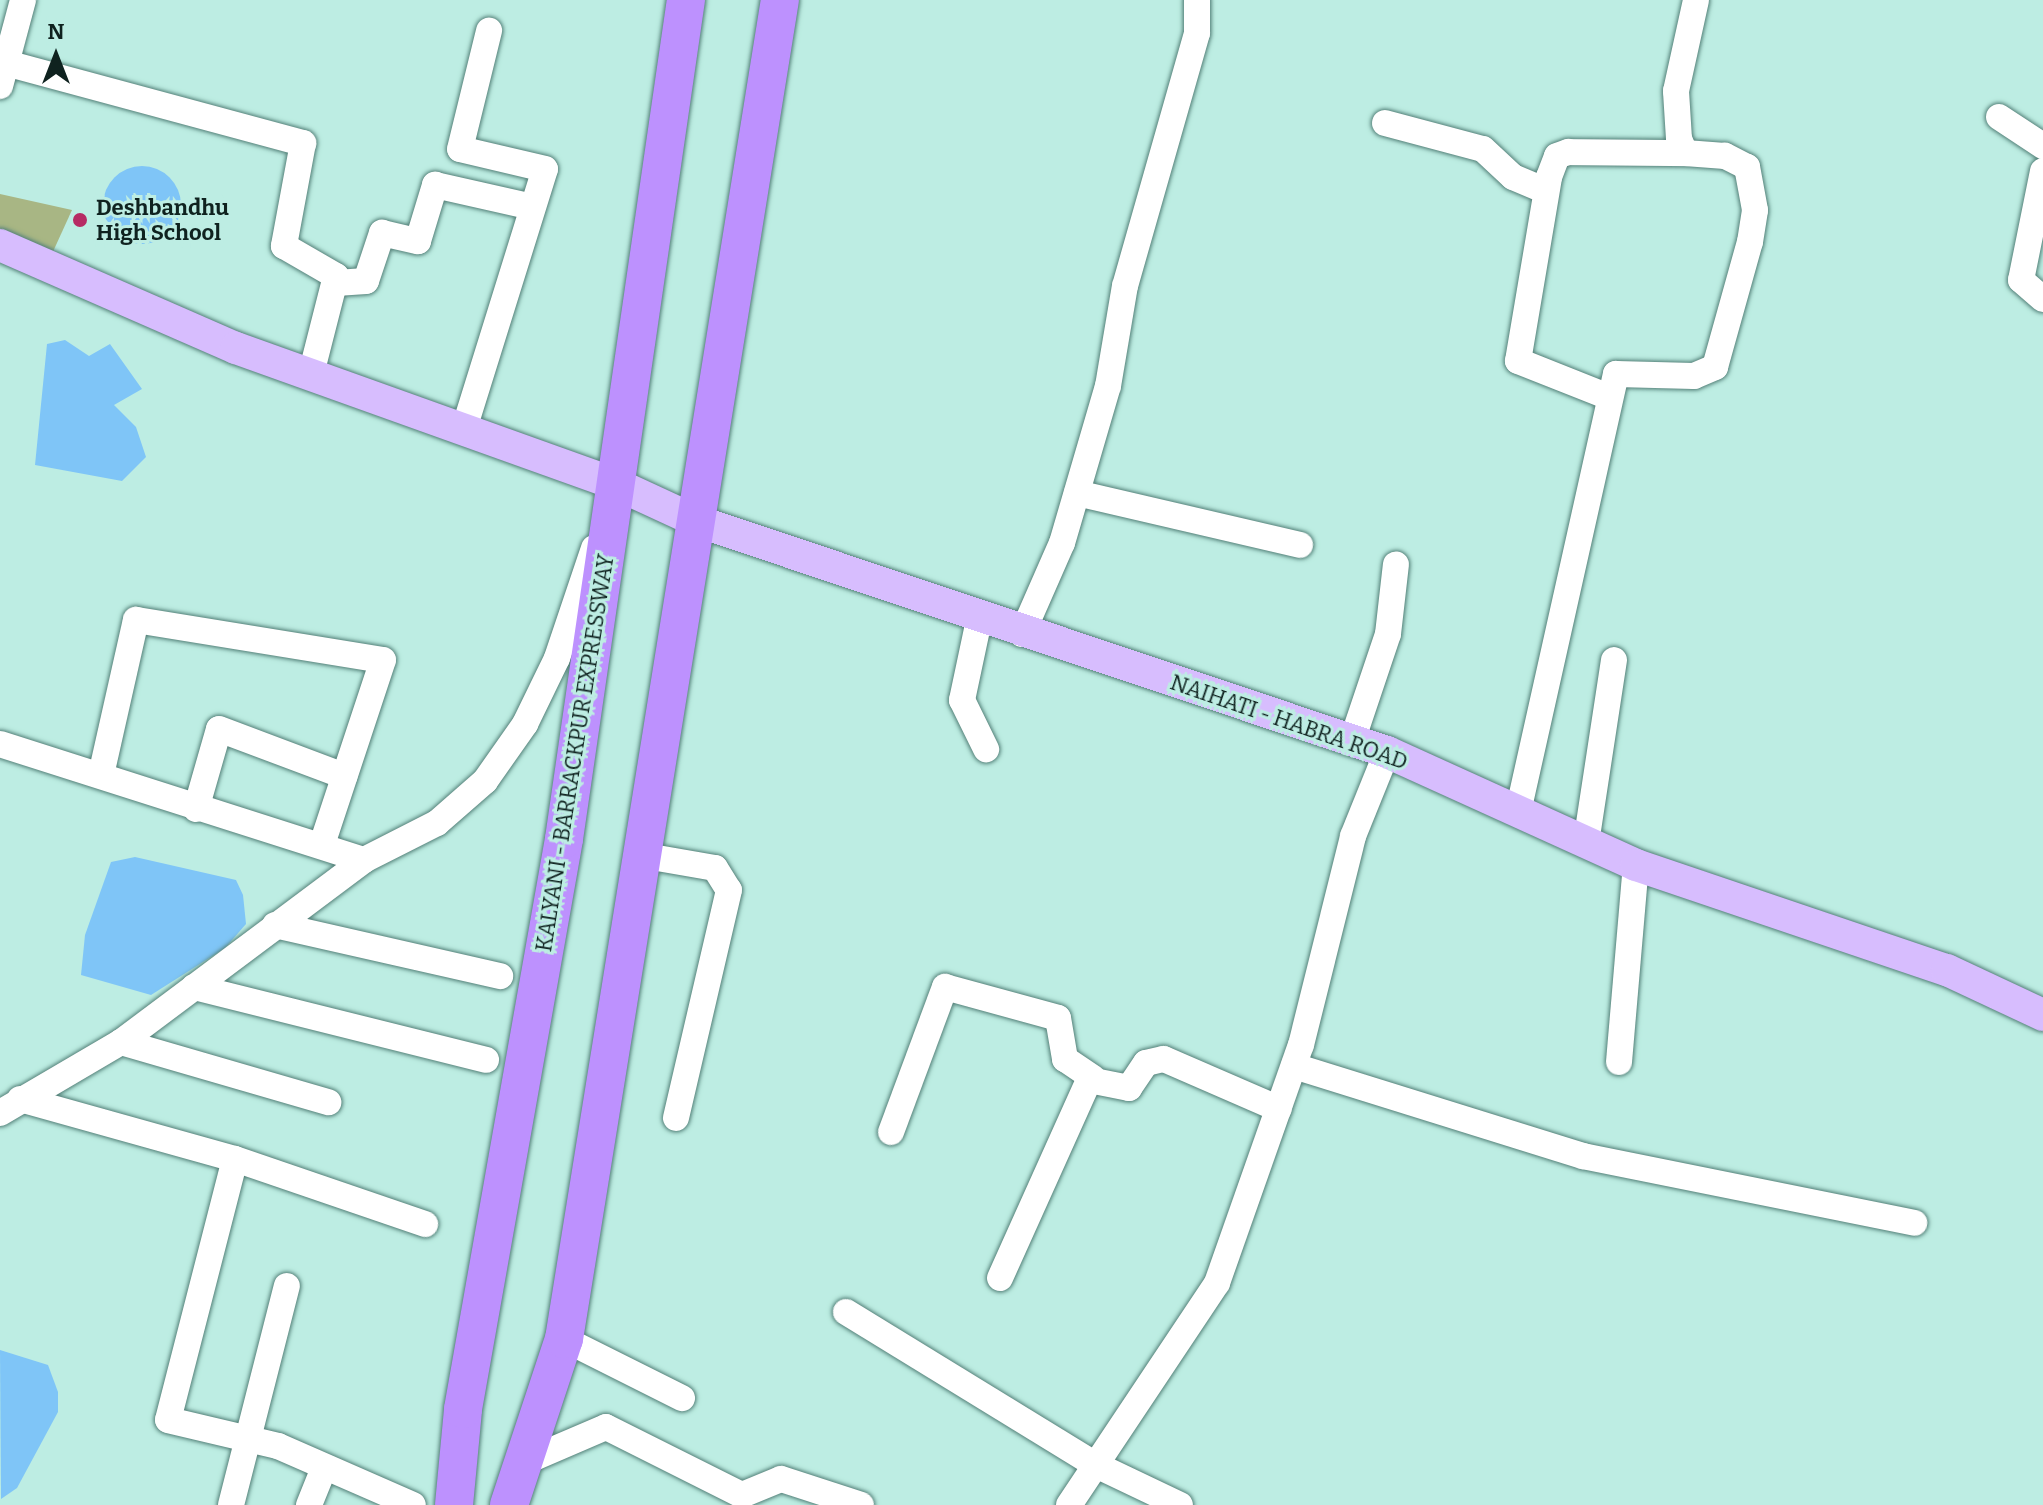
<!DOCTYPE html>
<style>
body{margin:0}
#map{position:relative;width:2043px;height:1505px;overflow:hidden;background:#bdede3;font-family:Bitter,serif}
div>[style]{position:absolute}
.green>*{inset:0;background:#a8b684}
.water>*{inset:0;background:#7fc5f7}
.round{border-radius:50%}
.roads{filter:drop-shadow(0 0 2px #538078) drop-shadow(0 0 2px #538078)}
.minor>*{height:26px;margin:-13px;padding:0 13px;transform-origin:13px;border-radius:13px;background:#fff}
.major>*{height:32px;margin:-16px;padding:0 16px;transform-origin:16px;border-radius:16px;background:#d7bdfe}
.highway>*{height:38px;margin:-19px;padding:0 19px;transform-origin:19px;border-radius:19px;background:#bd91fe}
.dots>*{width:22px;height:22px;translate:-50% -50%;box-sizing:border-box;border:4px solid #bdede3;border-radius:50%}
span{translate:-50% -50%;white-space:nowrap;text-align:center;line-height:1.15;-webkit-text-stroke:6px #bdede3;paint-order:stroke}
.poi-label{font-size:22px;color:#0f221f;font-weight:700}
.left{translate:0 -50%;text-align:left}
.street-label{font-size:22px;color:#0f221f}
.north{position:absolute;left:16px;top:16px;width:80px;height:80px;-webkit-text-stroke:6px #bdede3;paint-order:stroke;rotate:0deg;font-size:22px;font-weight:700;line-height:32px;text-align:center;color:#0f221f}
.north::after{content:'';display:block;margin:auto;width:28px;height:36px;background:#0f221f;clip-path:polygon(50% 0,100% 100%,50% 72%,0 100%)}
</style>
<div id="map">
<div class="green">
<i style="clip-path:polygon(0 194px,72px 210px,51px 256px,0 238px)"></i>
</div>
<div class="water">
<i class="round" style="left:103px;top:166px;width:78px;height:78px"></i>
<i style="clip-path:polygon(65px 340px,89px 356px,110px 344px,142px 389px,114px 405px,136px 427px,146px 457px,122px 481px,35px 465px,47px 344px)"></i>
<i style="clip-path:polygon(135px 857px,236px 880px,243px 895px,246px 924px,225px 948px,151px 995px,81px 975px,85px 935px,111px 862px)"></i>
<i style="clip-path:polygon(0 1350px,48px 1365px,58px 1392px,58px 1412px,17px 1488px,1px 1499px)"></i>
</div>
<div class="roads">
<div class="minor">
<i style="left:6px;top:63px;width:308px;rotate:15.1deg"></i>
<i style="left:303px;top:143px;width:105px;rotate:100.5deg"></i>
<i style="left:284px;top:246px;width:60px;rotate:30deg"></i>
<i style="left:336px;top:276px;width:101px;rotate:104.3deg"></i>
<i style="left:0;top:86px;width:89px;rotate:-75deg"></i>
<i style="left:1999px;top:117px;width:53px;rotate:33.4deg"></i>
<i style="left:1385px;top:123px;width:101px;rotate:14.9deg"></i>
<i style="left:1483px;top:149px;width:41px;rotate:43deg"></i>
<i style="left:1513px;top:177px;width:36px;rotate:23deg"></i>
<i style="left:2043px;top:171px;width:111px;rotate:101.4deg"></i>
<i style="left:2021px;top:280px;width:29px;rotate:41deg"></i>
<i style="left:336px;top:283px;width:30px;rotate:-4deg"></i>
<i style="left:366px;top:281px;width:51px;rotate:-71.6deg"></i>
<i style="left:382px;top:233px;width:37px;rotate:13deg"></i>
<i style="left:418px;top:241px;width:59px;rotate:-73.1deg"></i>
<i style="left:435px;top:185px;width:100px;rotate:12.7deg"></i>
<i style="left:1609px;top:397px;width:98px;rotate:-158.4deg"></i>
<i style="left:1518px;top:361px;width:187px;rotate:-80.4deg"></i>
<i style="left:1549px;top:177px;width:22px;rotate:-69deg"></i>
<i style="left:1557px;top:156px;width:12px;rotate:-20deg"></i>
<i style="left:1568px;top:152px;width:117px;rotate:0.5deg"></i>
<i style="left:464px;top:429px;width:272px;rotate:-72.7deg"></i>
<i style="left:545px;top:169px;width:87px;rotate:-166.8deg"></i>
<i style="left:460px;top:149px;width:122px;rotate:-76.2deg"></i>
<i style="left:1077px;top:493px;width:229px;rotate:13.1deg"></i>
<i style="left:979px;top:620px;width:82px;rotate:102deg"></i>
<i style="left:962px;top:700px;width:55px;rotate:63.9deg"></i>
<i style="left:1022px;top:634px;width:99px;rotate:-66.3deg"></i>
<i style="left:1062px;top:543px;width:164px;rotate:-73.7deg"></i>
<i style="left:1108px;top:386px;width:101px;rotate:-80.4deg"></i>
<i style="left:1125px;top:286px;width:263px;rotate:-74.1deg"></i>
<i style="left:1197px;top:33px;width:33px;rotate:-90deg"></i>
<i style="left:1352px;top:741px;width:113px;rotate:-71.4deg"></i>
<i style="left:1388px;top:634px;width:70px;rotate:-83.5deg"></i>
<i style="left:0;top:744px;width:382px;rotate:17.7deg"></i>
<i style="left:101px;top:775px;width:159px;rotate:-77.3deg"></i>
<i style="left:136px;top:620px;width:250px;rotate:9.2deg"></i>
<i style="left:383px;top:660px;width:194px;rotate:108.3deg"></i>
<i style="left:196px;top:809px;width:83px;rotate:-74deg"></i>
<i style="left:219px;top:729px;width:134px;rotate:20.6deg"></i>
<i style="left:1518px;top:812px;width:449px;rotate:-77.4deg"></i>
<i style="left:1616px;top:374px;width:78px;rotate:1.5deg"></i>
<i style="left:1694px;top:376px;width:23px;rotate:-23deg"></i>
<i style="left:1715px;top:367px;width:130px;rotate:-74.4deg"></i>
<i style="left:1750px;top:242px;width:32px;rotate:-81deg"></i>
<i style="left:1755px;top:210px;width:44px;rotate:-100.5deg"></i>
<i style="left:1747px;top:167px;width:25px;rotate:-153deg"></i>
<i style="left:1725px;top:156px;width:40px;rotate:-175.7deg"></i>
<i style="left:1685px;top:153px;width:15px;rotate:-113deg"></i>
<i style="left:1679px;top:139px;width:48px;rotate:-93.6deg"></i>
<i style="left:1676px;top:91px;width:93px;rotate:-77.6deg"></i>
<i style="left:1586px;top:843px;width:185px;rotate:-81.3deg"></i>
<i style="left:640px;top:855px;width:76px;rotate:9.8deg"></i>
<i style="left:715px;top:868px;width:26px;rotate:58deg"></i>
<i style="left:729px;top:890px;width:234px;rotate:103.1deg"></i>
<i style="left:275px;top:925px;width:231px;rotate:12.8deg"></i>
<i style="left:194px;top:987px;width:301px;rotate:14deg"></i>
<i style="left:121px;top:1042px;width:216px;rotate:16.2deg"></i>
<i style="left:1619px;top:1062px;width:198px;rotate:-85.1deg"></i>
<i style="left:1294px;top:1066px;width:303px;rotate:17.3deg"></i>
<i style="left:1583px;top:1156px;width:338px;rotate:11.4deg"></i>
<i style="left:20px;top:1099px;width:223px;rotate:15.6deg"></i>
<i style="left:235px;top:1159px;width:201px;rotate:18.9deg"></i>
<i style="left:0;top:1113px;width:140px;rotate:-30.4deg"></i>
<i style="left:121px;top:1042px;width:304px;rotate:-36.8deg"></i>
<i style="left:364px;top:860px;width:82px;rotate:-26.9deg"></i>
<i style="left:437px;top:823px;width:64px;rotate:-41.2deg"></i>
<i style="left:485px;top:781px;width:70px;rotate:-54.9deg"></i>
<i style="left:525px;top:724px;width:73px;rotate:-64.1deg"></i>
<i style="left:557px;top:658px;width:116px;rotate:-71.4deg"></i>
<i style="left:891px;top:1132px;width:155px;rotate:-69.6deg"></i>
<i style="left:945px;top:987px;width:117px;rotate:15.3deg"></i>
<i style="left:1058px;top:1018px;width:42px;rotate:80.3deg"></i>
<i style="left:1065px;top:1059px;width:34px;rotate:34deg"></i>
<i style="left:235px;top:1159px;width:269px;rotate:104.4deg"></i>
<i style="left:168px;top:1420px;width:113px;rotate:13.3deg"></i>
<i style="left:278px;top:1446px;width:147px;rotate:23.6deg"></i>
<i style="left:1000px;top:1278px;width:217px;rotate:-65.8deg"></i>
<i style="left:1089px;top:1080px;width:41px;rotate:11.3deg"></i>
<i style="left:1129px;top:1088px;width:30px;rotate:-56deg"></i>
<i style="left:1146px;top:1063px;width:18px;rotate:-13deg"></i>
<i style="left:1164px;top:1059px;width:125px;rotate:23.5deg"></i>
<i style="left:846px;top:1312px;width:293px;rotate:31.5deg"></i>
<i style="left:1096px;top:1465px;width:93px;rotate:25.5deg"></i>
<i style="left:564px;top:1339px;width:132px;rotate:26.6deg"></i>
<i style="left:522px;top:1463px;width:91px;rotate:-23.2deg"></i>
<i style="left:606px;top:1427px;width:152px;rotate:26.6deg"></i>
<i style="left:742px;top:1495px;width:42px;rotate:-22.3deg"></i>
<i style="left:781px;top:1479px;width:84px;rotate:18deg"></i>
<i style="left:231px;top:1505px;width:226px;rotate:-75.7deg"></i>
<i style="left:309px;top:1505px;width:40px;rotate:-68deg"></i>
<i style="left:1069px;top:1505px;width:267px;rotate:-56.3deg"></i>
<i style="left:1217px;top:1283px;width:252px;rotate:-70.6deg"></i>
<i style="left:1301px;top:1045px;width:215px;rotate:-76deg"></i>
<i style="left:1353px;top:836px;width:91px;rotate:-68deg"></i>
</div>
<div class="major">
<i style="left:0;top:245px;width:257px;rotate:23.6deg"></i>
<i style="left:236px;top:348px;width:404px;rotate:19.7deg"></i>
<i style="left:616px;top:484px;width:86px;rotate:24.8deg"></i>
<i style="left:694px;top:520px;width:731px;rotate:18.51deg"></i>
<i style="left:1387px;top:752px;width:273px;rotate:24.4deg"></i>
<i style="left:1636px;top:865px;width:328px;rotate:18.7deg"></i>
<i style="left:1947px;top:970px;width:106px;rotate:25.1deg"></i>
</div>
<div class="highway">
<i style="left:454px;top:1505px;width:96px;rotate:-84.6deg"></i>
<i style="left:463px;top:1409px;width:579px;rotate:-79.95deg"></i>
<i style="left:564px;top:839px;width:848px;rotate:-81.73deg"></i>
<i style="left:509px;top:1505px;width:175px;rotate:-71.7deg"></i>
<i style="left:564px;top:1339px;width:1356px;rotate:-80.84deg"></i>
</div>
</div>
<div class="dots">
<i style="left:80px;top:220px;background:#b62b64"></i>
</div>
<div class="poi-label">
<span class="left" style="left:96px;top:220px">Deshbandhu<br>High School</span>
</div>
<div class="street-label">
<span style="left:1289px;top:722px;rotate:19deg">NAIHATI - HABRA ROAD</span>
<span style="left:575px;top:753px;rotate:-81deg">KALYANI - BARRACKPUR EXPRESSWAY</span>
</div>
<div class="north">N</div>
</div>
